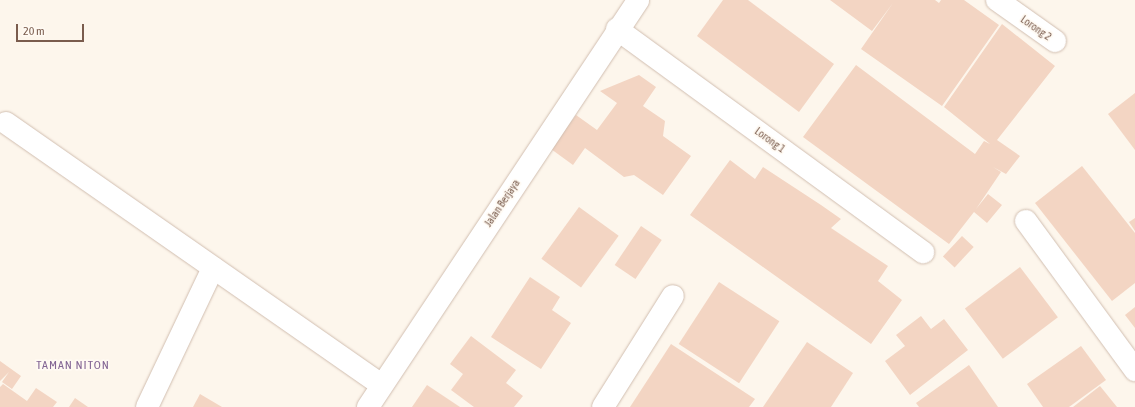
<!DOCTYPE html>
<style>
body{margin:0}
#map{position:relative;width:1135px;height:407px;overflow:hidden;background:#fdf6ec;font-family:"Asap Condensed",sans-serif}
div>[style]{position:absolute}
.building>*{inset:0;background:#f3d5c3;transform-origin:0 0}
.roads{filter:drop-shadow(0 0 1px #d1beb0) drop-shadow(0 0 1px #d1beb0)}
.minor>*{height:22px;margin:-11px;padding:0 11px;transform-origin:11px;border-radius:11px;background:#fff}
.tertiary>*{height:22px;margin:-11px;padding:0 11px;transform-origin:11px;border-radius:11px;background:#fff}
span{translate:-50% -50%;white-space:nowrap;text-align:center;line-height:1.15;-webkit-text-stroke:3.5px #fffaf3;paint-order:stroke}
.street-label{font-size:11px;color:#7a5c4d}
.neighbourhood-label{font-size:12px;color:#846695;letter-spacing:1px}
.scale{position:absolute;left:16px;top:24px;width:68px;height:18px;box-sizing:border-box;border:2px solid #7a5c4d;border-top:0;padding-left:5px;font-size:12px;line-height:14px;white-space:nowrap;color:#7a5c4d;-webkit-text-stroke:3px #fffaf3;paint-order:stroke}
</style>
<div id="map">
<div class="building">
<i style="clip-path:polygon(723px 0,748px 0,834px 64px,799px 112px,697px 36px)"></i>
<i style="clip-path:polygon(830px 0,935px 0,939px 3px,941px 0,964px 0,999px 25px,942px 106px,861px 49px,893px 3px,872px 31px)"></i>
<i style="clip-path:polygon(1002px 24px,1055px 66px,997px 140px,1020px 156px,1006px 174px,993px 167px,1001px 172px,976px 209px,988px 194px,1002px 205px,987px 223px,974px 212px,949px 244px,803px 137px,856px 65px,975px 154px,984px 141px,990px 144px,944px 107px)"></i>
<i style="clip-path:polygon(639px 75px,656px 87px,643px 106px,665px 121px,663px 136px,691px 156px,663px 195px,634px 175px,624px 177px,585px 148px,573px 165px,551px 149px,576px 115px,597px 130px,617px 103px,600px 91px)"></i>
<i style="clip-path:polygon(1135px 93px,1135px 150px,1108px 114px)"></i>
<i style="clip-path:polygon(730px 160px,755px 179px,763px 167px,821px 205px,841px 219px,831px 228px,888px 266px,878px 281px,902px 300px,871px 344px,690px 215px)"></i>
<i style="clip-path:polygon(1082px 166px,1135px 233px,1135px 283px,1112px 301px,1035px 203px)"></i>
<i style="left:579px;top:207px;width:49px;height:64px;rotate:36deg"></i>
<i style="clip-path:polygon(1135px 218px,1135px 231px,1129px 222px)"></i>
<i style="left:641px;top:226px;width:25px;height:47px;rotate:34deg"></i>
<i style="left:962px;top:236px;width:16px;height:28px;rotate:43deg"></i>
<i style="left:1020px;top:267px;width:63px;height:69px;rotate:53deg"></i>
<i style="clip-path:polygon(530px 277px,560px 297px,552px 310px,571px 323px,541px 369px,491px 337px)"></i>
<i style="left:719px;top:282px;width:72px;height:74px;rotate:33deg"></i>
<i style="clip-path:polygon(1135px 307px,1135px 328px,1125px 315px)"></i>
<i style="clip-path:polygon(921px 316px,931px 329px,944px 319px,968px 350px,910px 395px,885px 361px,905px 346px,896px 335px)"></i>
<i style="clip-path:polygon(471px 336px,516px 370px,506px 383px,523px 396px,514px 407px,474px 407px,451px 390px,463px 374px,450px 364px)"></i>
<i style="clip-path:polygon(807px 342px,853px 373px,831px 407px,763px 407px)"></i>
<i style="clip-path:polygon(671px 344px,755px 399px,749px 407px,630px 407px)"></i>
<i style="clip-path:polygon(1081px 346px,1106px 380px,1069px 407px,1043px 407px,1027px 384px)"></i>
<i style="clip-path:polygon(0 361px,21px 376px,12px 389px,2px 382px,9px 372px,0 381px)"></i>
<i style="clip-path:polygon(969px 365px,998px 407px,919px 407px,916px 403px)"></i>
<i style="clip-path:polygon(3px 384px,27px 401px,36px 388px,57px 402px,53px 407px,0 407px,0 387px)"></i>
<i style="clip-path:polygon(427px 385px,460px 407px,412px 407px)"></i>
<i style="clip-path:polygon(1100px 386px,1117px 407px,1073px 407px)"></i>
<i style="clip-path:polygon(200px 394px,222px 407px,193px 407px)"></i>
<i style="clip-path:polygon(75px 398px,88px 407px,69px 407px)"></i>
</div>
<div class="roads">
<div class="minor">
<i style="left:997px;top:0;width:71px;rotate:35.3deg"></i>
<i style="left:617px;top:29px;width:379px;rotate:36.1deg"></i>
<i style="left:6px;top:123px;width:457px;rotate:34.9deg"></i>
<i style="left:1026px;top:221px;width:185px;rotate:53.8deg"></i>
<i style="left:147px;top:407px;width:154px;rotate:-64.6deg"></i>
<i style="left:603px;top:407px;width:131px;rotate:-57.8deg"></i>
</div>
<div class="tertiary">
<i style="left:368px;top:407px;width:488px;rotate:-56.4deg"></i>
</div>
</div>
<div class="street-label">
<span style="left:1036px;top:28px;rotate:35deg">Lorong 2</span>
<span style="left:770px;top:140px;rotate:36deg">Lorong 1</span>
<span style="left:502px;top:203px;rotate:-56deg">Jalan Berjaya</span>
</div>
<div class="neighbourhood-label">
<span style="left:73px;top:366px">TAMAN NITON</span>
</div>
<div class="scale">20 m</div>
</div>
